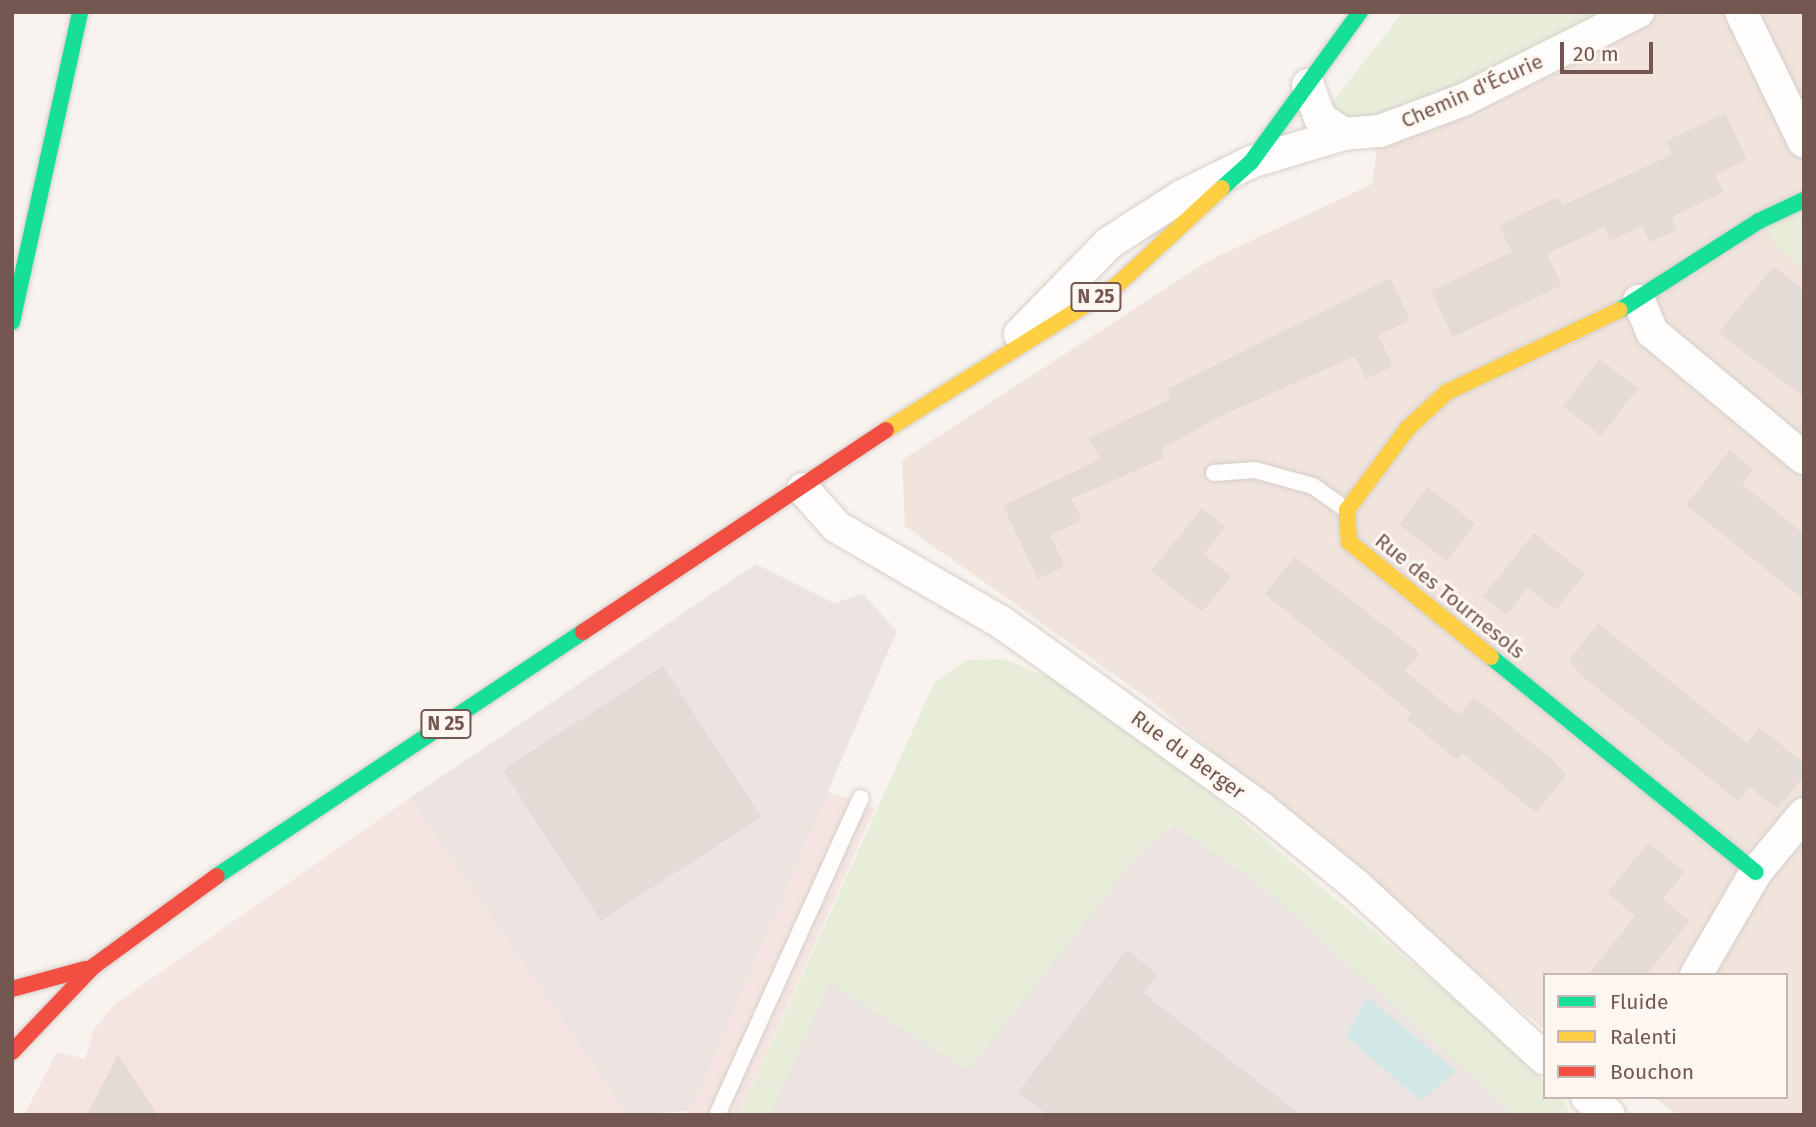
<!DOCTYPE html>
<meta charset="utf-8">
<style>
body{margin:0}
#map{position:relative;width:1816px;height:1127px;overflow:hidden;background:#f8f3ee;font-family:"Fira Sans",sans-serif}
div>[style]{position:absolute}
.residential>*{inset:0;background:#f0e4dd}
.commercial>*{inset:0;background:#f4e5e0}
.industrial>*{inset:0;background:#ece4e0}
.green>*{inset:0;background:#e8edda}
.water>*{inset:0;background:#d2e8e6}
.building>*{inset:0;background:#e4dbd6;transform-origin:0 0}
.roads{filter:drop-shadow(0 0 2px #d6ceca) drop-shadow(0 0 2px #d6ceca)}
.lane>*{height:16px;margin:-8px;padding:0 8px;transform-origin:8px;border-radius:8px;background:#fefdfc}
.street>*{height:32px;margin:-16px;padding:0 16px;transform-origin:16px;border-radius:16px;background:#fefdfc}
.fast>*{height:16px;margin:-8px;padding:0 8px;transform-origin:8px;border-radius:8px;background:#16e098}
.slow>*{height:16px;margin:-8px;padding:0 8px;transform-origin:8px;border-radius:8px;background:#ffcf43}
.jam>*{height:16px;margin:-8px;padding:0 8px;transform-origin:8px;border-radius:8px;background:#f24e42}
span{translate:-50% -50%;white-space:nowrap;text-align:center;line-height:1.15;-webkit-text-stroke:6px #fef7f1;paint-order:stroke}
.shield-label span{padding:2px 5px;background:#fef7f1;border:2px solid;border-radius:5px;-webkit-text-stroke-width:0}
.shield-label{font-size:19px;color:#745750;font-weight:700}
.street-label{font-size:21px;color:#745750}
.frame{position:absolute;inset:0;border:14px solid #745750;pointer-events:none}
.legend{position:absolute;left:1543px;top:973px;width:245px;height:126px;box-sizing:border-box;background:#fef7f1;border:2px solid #c7b7b1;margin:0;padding:9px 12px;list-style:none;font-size:21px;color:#745750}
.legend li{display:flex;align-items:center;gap:14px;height:35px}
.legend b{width:35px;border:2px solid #c7b7b1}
.scale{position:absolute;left:1560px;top:42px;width:93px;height:32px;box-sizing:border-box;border:4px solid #745750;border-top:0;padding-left:9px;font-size:21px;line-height:24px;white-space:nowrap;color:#745750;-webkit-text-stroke:5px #fef7f1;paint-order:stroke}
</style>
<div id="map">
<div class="residential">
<i style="clip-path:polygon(1638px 12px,1804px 12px,1804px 1115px,1678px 1115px,1654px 1097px,1786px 1097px,1786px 975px,1545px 975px,1545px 1030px,1154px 703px,905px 526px,902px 460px,1208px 261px,1372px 184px,1380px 131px)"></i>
</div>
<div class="commercial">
<i style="clip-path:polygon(826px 791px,875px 808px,739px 1115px,680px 1115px,690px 1111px)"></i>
<i style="clip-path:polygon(410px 798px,628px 1115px,24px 1115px,57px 1052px,85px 1059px,94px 1029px,115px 1004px)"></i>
</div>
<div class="industrial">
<i style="clip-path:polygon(756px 564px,834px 603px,863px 594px,897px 631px,690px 1111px,628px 1115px,410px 798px)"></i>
<i style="clip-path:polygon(1174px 825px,1259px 883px,1515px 1115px,769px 1115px,829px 983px,1138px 855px)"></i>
</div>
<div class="green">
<i style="clip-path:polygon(1403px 12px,1638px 12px,1380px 131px,1320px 118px)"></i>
<i style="clip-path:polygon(1804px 200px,1804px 269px,1778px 248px,1759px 221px)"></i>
<i style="clip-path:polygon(1005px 659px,1063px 684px,1191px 777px,1458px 1002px,1545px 1082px,1545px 1097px,1562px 1097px,1571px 1115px,1515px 1115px,1259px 883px,1174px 825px,1138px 855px,968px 1070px,829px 983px,769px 1115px,739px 1115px,934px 683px,967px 660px)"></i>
</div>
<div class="water">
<i style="clip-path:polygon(1367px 997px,1456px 1071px,1421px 1101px,1346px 1036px)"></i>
</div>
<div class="building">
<i style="clip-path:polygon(1725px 113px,1747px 159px,1715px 175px,1724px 192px,1671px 217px,1677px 230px,1650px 242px,1642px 226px,1610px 241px,1604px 227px,1547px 254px,1562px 285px,1453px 337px,1431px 291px,1512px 252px,1499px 225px,1558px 197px,1562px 206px,1672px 154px,1666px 141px)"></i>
<i style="clip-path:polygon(1774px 266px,1804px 290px,1804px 397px,1718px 333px)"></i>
<i style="clip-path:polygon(1390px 278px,1410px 320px,1378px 335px,1393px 366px,1366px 379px,1355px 356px,1221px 416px,1161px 449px,1165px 458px,1071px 499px,1082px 520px,1050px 535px,1065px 566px,1038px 579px,1003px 506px,1100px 459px,1089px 438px,1171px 399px,1167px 389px)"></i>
<i style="left:1600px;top:359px;width:48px;height:60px;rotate:38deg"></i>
<i style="clip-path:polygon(1730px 450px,1753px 469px,1742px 484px,1804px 534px,1804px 600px,1686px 505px)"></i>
<i style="left:1428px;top:487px;width:60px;height:47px;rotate:38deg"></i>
<i style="clip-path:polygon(1202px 508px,1225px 527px,1204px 554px,1231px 576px,1202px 612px,1151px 571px)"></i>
<i style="clip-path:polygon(1534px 533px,1585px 574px,1556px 610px,1528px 588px,1506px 615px,1483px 596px)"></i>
<i style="clip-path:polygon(1295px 557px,1420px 653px,1405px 671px,1459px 715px,1474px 697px,1552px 759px,1566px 775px,1536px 813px,1463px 753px,1457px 760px,1407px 719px,1411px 713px,1265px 594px)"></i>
<i style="clip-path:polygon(1598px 623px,1747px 743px,1759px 727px,1804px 763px,1804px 776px,1777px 809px,1750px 787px,1738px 801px,1583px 677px,1569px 661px)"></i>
<i style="left:663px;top:666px;width:180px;height:191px;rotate:57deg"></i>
<i style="clip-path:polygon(1648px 843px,1685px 872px,1663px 899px,1689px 921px,1646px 975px,1588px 975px,1635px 916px,1607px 893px)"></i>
<i style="clip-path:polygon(1127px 950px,1158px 974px,1143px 993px,1301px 1115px,1048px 1115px,1018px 1092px)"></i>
<i style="clip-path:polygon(118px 1055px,158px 1115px,87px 1115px)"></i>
</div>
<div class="roads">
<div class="lane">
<i style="left:1214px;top:473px;width:41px;rotate:-4.2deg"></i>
<i style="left:1255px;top:470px;width:60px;rotate:15.4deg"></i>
<i style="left:1313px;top:486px;width:42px;rotate:35.2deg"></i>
<i style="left:717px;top:1115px;width:348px;rotate:-65.6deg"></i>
</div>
<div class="street">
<i style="left:1741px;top:12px;width:144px;rotate:64.1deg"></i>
<i style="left:1308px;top:85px;width:35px;rotate:70deg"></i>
<i style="left:1320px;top:118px;width:29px;rotate:34deg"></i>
<i style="left:1639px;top:301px;width:34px;rotate:67deg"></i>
<i style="left:1652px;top:332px;width:197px;rotate:39.7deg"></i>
<i style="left:1020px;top:334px;width:127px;rotate:-45.6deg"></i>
<i style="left:1109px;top:243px;width:87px;rotate:-32.8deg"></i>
<i style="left:1182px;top:196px;width:77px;rotate:-26.2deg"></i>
<i style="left:1251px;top:162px;width:97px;rotate:-16.8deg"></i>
<i style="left:1344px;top:134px;width:36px;rotate:-5deg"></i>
<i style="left:1380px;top:131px;width:89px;rotate:-20.5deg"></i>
<i style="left:1463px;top:100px;width:196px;rotate:-26.7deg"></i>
<i style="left:803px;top:489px;width:51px;rotate:48.2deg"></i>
<i style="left:837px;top:527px;width:193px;rotate:30.1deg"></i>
<i style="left:1004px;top:624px;width:317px;rotate:35.6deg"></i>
<i style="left:1262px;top:809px;width:122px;rotate:39deg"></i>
<i style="left:1357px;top:886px;width:255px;rotate:42.6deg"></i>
<i style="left:1696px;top:975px;width:119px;rotate:-59.8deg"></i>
<i style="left:1756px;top:872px;width:75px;rotate:-50.4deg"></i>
<i style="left:1587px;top:1097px;width:28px;rotate:39deg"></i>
</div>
<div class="fast">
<i style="left:1222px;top:188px;width:39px;rotate:-42deg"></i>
<i style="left:1251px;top:162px;width:185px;rotate:-54deg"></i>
<i style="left:1620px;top:310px;width:165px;rotate:-32.6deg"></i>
<i style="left:1759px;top:221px;width:50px;rotate:-25deg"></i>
<i style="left:12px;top:322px;width:317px;rotate:-77.6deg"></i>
<i style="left:1491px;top:657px;width:341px;rotate:39.1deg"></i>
<i style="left:217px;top:876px;width:440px;rotate:-33.7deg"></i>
</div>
<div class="slow">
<i style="left:886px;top:430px;width:271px;rotate:-32.1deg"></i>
<i style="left:1116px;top:286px;width:144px;rotate:-42.8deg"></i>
<i style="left:1491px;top:657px;width:183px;rotate:-141deg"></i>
<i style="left:1349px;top:542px;width:32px;rotate:-94deg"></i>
<i style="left:1347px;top:510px;width:102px;rotate:-53.4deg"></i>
<i style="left:1408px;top:428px;width:53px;rotate:-42.7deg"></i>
<i style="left:1447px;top:392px;width:191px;rotate:-25.4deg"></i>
</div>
<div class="jam">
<i style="left:583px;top:632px;width:364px;rotate:-33.7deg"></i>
<i style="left:12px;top:989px;width:76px;rotate:-15.3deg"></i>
<i style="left:12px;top:1052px;width:119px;rotate:-46.4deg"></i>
<i style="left:94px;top:966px;width:152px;rotate:-36.2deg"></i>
</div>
</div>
<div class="shield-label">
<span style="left:1096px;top:297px">N 25</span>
<span style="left:446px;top:724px">N 25</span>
</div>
<div class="street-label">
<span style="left:1472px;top:91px;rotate:-24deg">Chemin d'Écurie</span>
<span style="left:1450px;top:596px;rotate:39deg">Rue des Tournesols</span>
<span style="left:1188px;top:755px;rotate:36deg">Rue du Berger</span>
</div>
<div class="frame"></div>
<ul class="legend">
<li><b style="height:9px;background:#16e098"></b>Fluide</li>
<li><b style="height:9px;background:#ffcf43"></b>Ralenti</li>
<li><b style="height:9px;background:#f24e42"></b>Bouchon</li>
</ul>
<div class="scale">20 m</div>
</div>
